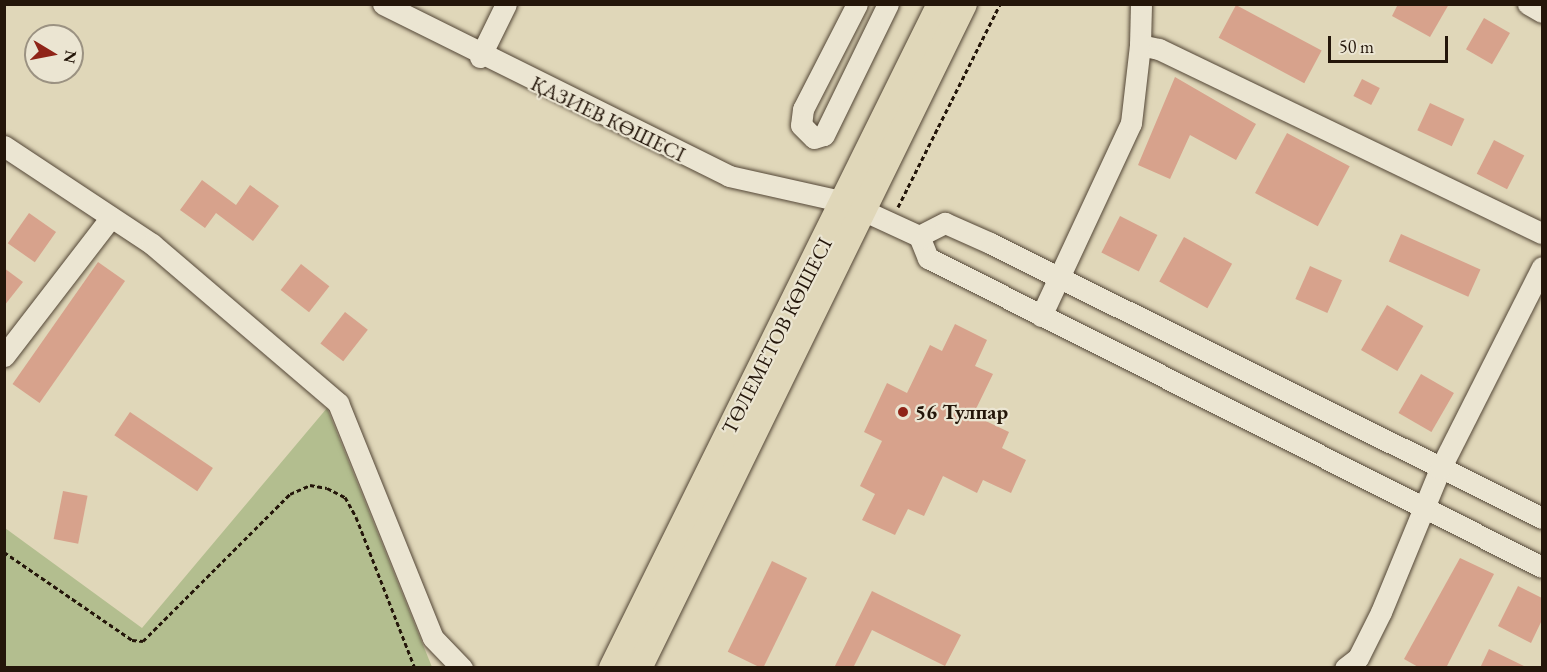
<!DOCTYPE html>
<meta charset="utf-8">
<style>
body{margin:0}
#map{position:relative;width:1547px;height:672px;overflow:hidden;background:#e0d7b9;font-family:"EB Garamond",serif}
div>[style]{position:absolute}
.green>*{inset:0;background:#b3be8f}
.building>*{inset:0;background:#d7a28c;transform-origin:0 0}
.path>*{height:3px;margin-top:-1.5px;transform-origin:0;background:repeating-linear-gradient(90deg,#24160a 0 4.5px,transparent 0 7.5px)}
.roads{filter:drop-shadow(0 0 2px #534636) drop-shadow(0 0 2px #534636)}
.minor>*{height:21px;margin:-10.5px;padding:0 10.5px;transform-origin:10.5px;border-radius:10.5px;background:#ebe5d2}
.major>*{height:26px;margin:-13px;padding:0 13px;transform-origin:13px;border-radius:13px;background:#e0d7b9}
.dots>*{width:16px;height:16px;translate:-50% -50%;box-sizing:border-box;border:3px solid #ebe5d2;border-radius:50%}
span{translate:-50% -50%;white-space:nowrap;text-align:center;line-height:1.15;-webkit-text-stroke:4.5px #ebe5d2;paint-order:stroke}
.street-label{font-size:21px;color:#24160a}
.poi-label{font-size:21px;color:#24160a;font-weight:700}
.left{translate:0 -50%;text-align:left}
.frame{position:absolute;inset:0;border:6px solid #24160a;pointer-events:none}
.north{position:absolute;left:24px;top:24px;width:60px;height:60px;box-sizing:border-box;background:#ebe5d2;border:2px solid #9b9282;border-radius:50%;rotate:100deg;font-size:16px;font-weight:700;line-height:24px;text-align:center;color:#24160a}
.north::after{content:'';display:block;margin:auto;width:21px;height:27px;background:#8f2418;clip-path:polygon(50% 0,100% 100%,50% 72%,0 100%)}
.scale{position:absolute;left:1328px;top:36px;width:120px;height:27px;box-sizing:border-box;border:3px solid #24160a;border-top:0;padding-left:8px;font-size:18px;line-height:21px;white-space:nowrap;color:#24160a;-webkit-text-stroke:4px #ebe5d2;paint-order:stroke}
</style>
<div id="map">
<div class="green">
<i style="clip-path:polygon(327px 408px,432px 667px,5px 667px,5px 528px,142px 628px)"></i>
</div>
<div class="building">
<i style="clip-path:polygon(1398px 4px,1449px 4px,1430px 37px,1392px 16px)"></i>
<i style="left:1236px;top:5px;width:97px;height:37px;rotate:28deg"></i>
<i style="left:1484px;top:18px;width:30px;height:36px;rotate:30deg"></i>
<i style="clip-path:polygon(1175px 77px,1256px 124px,1236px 160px,1190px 135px,1170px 179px,1138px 165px)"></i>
<i style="left:1362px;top:79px;width:20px;height:19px;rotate:27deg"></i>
<i style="left:1430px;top:103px;width:38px;height:30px;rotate:25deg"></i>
<i style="left:1287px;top:133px;width:71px;height:68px;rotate:28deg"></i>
<i style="left:1494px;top:140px;width:34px;height:38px;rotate:27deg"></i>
<i style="clip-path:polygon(202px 180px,236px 205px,250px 185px,279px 206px,253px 241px,216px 213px,205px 228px,180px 210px)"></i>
<i style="left:29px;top:213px;width:33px;height:37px;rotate:35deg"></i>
<i style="left:1120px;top:216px;width:42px;height:41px;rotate:27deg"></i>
<i style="left:1401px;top:234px;width:87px;height:30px;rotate:24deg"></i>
<i style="left:1184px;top:237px;width:55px;height:51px;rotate:29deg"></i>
<i style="left:98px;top:262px;width:33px;height:149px;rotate:35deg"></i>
<i style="left:301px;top:264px;width:36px;height:33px;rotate:38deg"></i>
<i style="left:1310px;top:266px;width:35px;height:36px;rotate:24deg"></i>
<i style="clip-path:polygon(4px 268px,23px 282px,4px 306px)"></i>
<i style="left:1387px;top:305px;width:42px;height:52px;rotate:30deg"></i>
<i style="left:345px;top:312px;width:29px;height:40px;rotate:38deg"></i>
<i style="clip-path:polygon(955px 324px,987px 340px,975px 366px,993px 374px,973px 415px,1009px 432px,1002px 448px,1026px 460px,1011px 493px,983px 480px,977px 493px,943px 476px,924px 516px,908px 509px,895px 535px,862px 520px,875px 494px,860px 486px,882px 441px,864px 432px,887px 383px,907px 393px,930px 345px,942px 351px)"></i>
<i style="left:1421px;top:374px;width:38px;height:45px;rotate:30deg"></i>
<i style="left:130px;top:412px;width:100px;height:28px;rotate:34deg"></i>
<i style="left:63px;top:491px;width:25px;height:49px;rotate:11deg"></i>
<i style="clip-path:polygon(1460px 558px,1494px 574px,1446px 668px,1420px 668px,1404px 659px)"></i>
<i style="left:772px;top:561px;width:39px;height:101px;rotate:26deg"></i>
<i style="clip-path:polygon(1518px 586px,1542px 598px,1542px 620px,1531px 643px,1498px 626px)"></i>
<i style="clip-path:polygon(872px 591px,961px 635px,945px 666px,872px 630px,853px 668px,834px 668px)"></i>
<i style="clip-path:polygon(1489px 649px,1528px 668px,1480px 668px)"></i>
</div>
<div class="path">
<i style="left:898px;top:207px;width:227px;rotate:-63.3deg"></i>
<i style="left:4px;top:552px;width:155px;rotate:34.5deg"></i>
<i style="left:132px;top:640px;width:11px;rotate:5deg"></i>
<i style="left:143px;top:641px;width:208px;rotate:-45deg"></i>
<i style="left:290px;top:494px;width:22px;rotate:-24deg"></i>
<i style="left:310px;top:485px;width:17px;rotate:10deg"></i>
<i style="left:327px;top:488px;width:20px;rotate:27deg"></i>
<i style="left:345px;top:497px;width:23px;rotate:61deg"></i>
<i style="left:356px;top:517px;width:162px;rotate:68.7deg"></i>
</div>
<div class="roads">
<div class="minor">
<i style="left:383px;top:4px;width:386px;rotate:26.4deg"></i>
<i style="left:729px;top:176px;width:119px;rotate:12.6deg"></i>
<i style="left:845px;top:202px;width:81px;rotate:24.7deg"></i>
<i style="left:919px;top:236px;width:24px;rotate:68deg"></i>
<i style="left:928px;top:258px;width:687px;rotate:26.71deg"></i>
<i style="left:857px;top:4px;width:118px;rotate:117.2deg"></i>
<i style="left:803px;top:109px;width:16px;rotate:97deg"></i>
<i style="left:801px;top:125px;width:18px;rotate:45deg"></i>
<i style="left:814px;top:138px;width:10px;rotate:-17deg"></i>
<i style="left:824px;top:135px;width:146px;rotate:-64deg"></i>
<i style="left:1528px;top:4px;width:16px;rotate:30deg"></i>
<i style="left:1140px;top:45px;width:41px;rotate:-88.6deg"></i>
<i style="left:480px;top:57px;width:59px;rotate:-63.9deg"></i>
<i style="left:4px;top:146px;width:178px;rotate:33.5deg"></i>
<i style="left:152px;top:244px;width:245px;rotate:40.5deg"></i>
<i style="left:338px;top:403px;width:253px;rotate:68deg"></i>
<i style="left:433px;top:638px;width:42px;rotate:46deg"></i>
<i style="left:919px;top:236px;width:29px;rotate:-27deg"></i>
<i style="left:945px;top:223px;width:49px;rotate:24deg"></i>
<i style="left:990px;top:243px;width:617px;rotate:26.48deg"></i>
<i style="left:1041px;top:316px;width:213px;rotate:-65deg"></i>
<i style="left:1131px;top:123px;width:79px;rotate:-83.4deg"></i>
<i style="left:1140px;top:45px;width:19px;rotate:12deg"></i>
<i style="left:1159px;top:49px;width:425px;rotate:25.7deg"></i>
<i style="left:4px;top:356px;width:175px;rotate:-52.4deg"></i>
<i style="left:1345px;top:668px;width:16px;rotate:-38deg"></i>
<i style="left:1358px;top:658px;width:51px;rotate:-63.4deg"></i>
<i style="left:1381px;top:612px;width:155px;rotate:-67.6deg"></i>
<i style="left:1440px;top:469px;width:226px;rotate:-63.2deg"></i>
</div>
<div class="major">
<i style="left:612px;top:668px;width:741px;rotate:-63.71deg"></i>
<i style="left:639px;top:668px;width:739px;rotate:-63.92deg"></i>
</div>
</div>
<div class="dots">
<i style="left:903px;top:412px;background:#8f2418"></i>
</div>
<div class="street-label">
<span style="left:608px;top:119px;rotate:26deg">ҚАЗИЕВ КӨШЕСІ</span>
<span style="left:777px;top:336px;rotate:-63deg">ТӨЛЕМЕТОВ КӨШЕСІ</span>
</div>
<div class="poi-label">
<span class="left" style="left:915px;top:412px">56 Тулпар</span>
</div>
<div class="frame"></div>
<div class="north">N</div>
<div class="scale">50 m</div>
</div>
